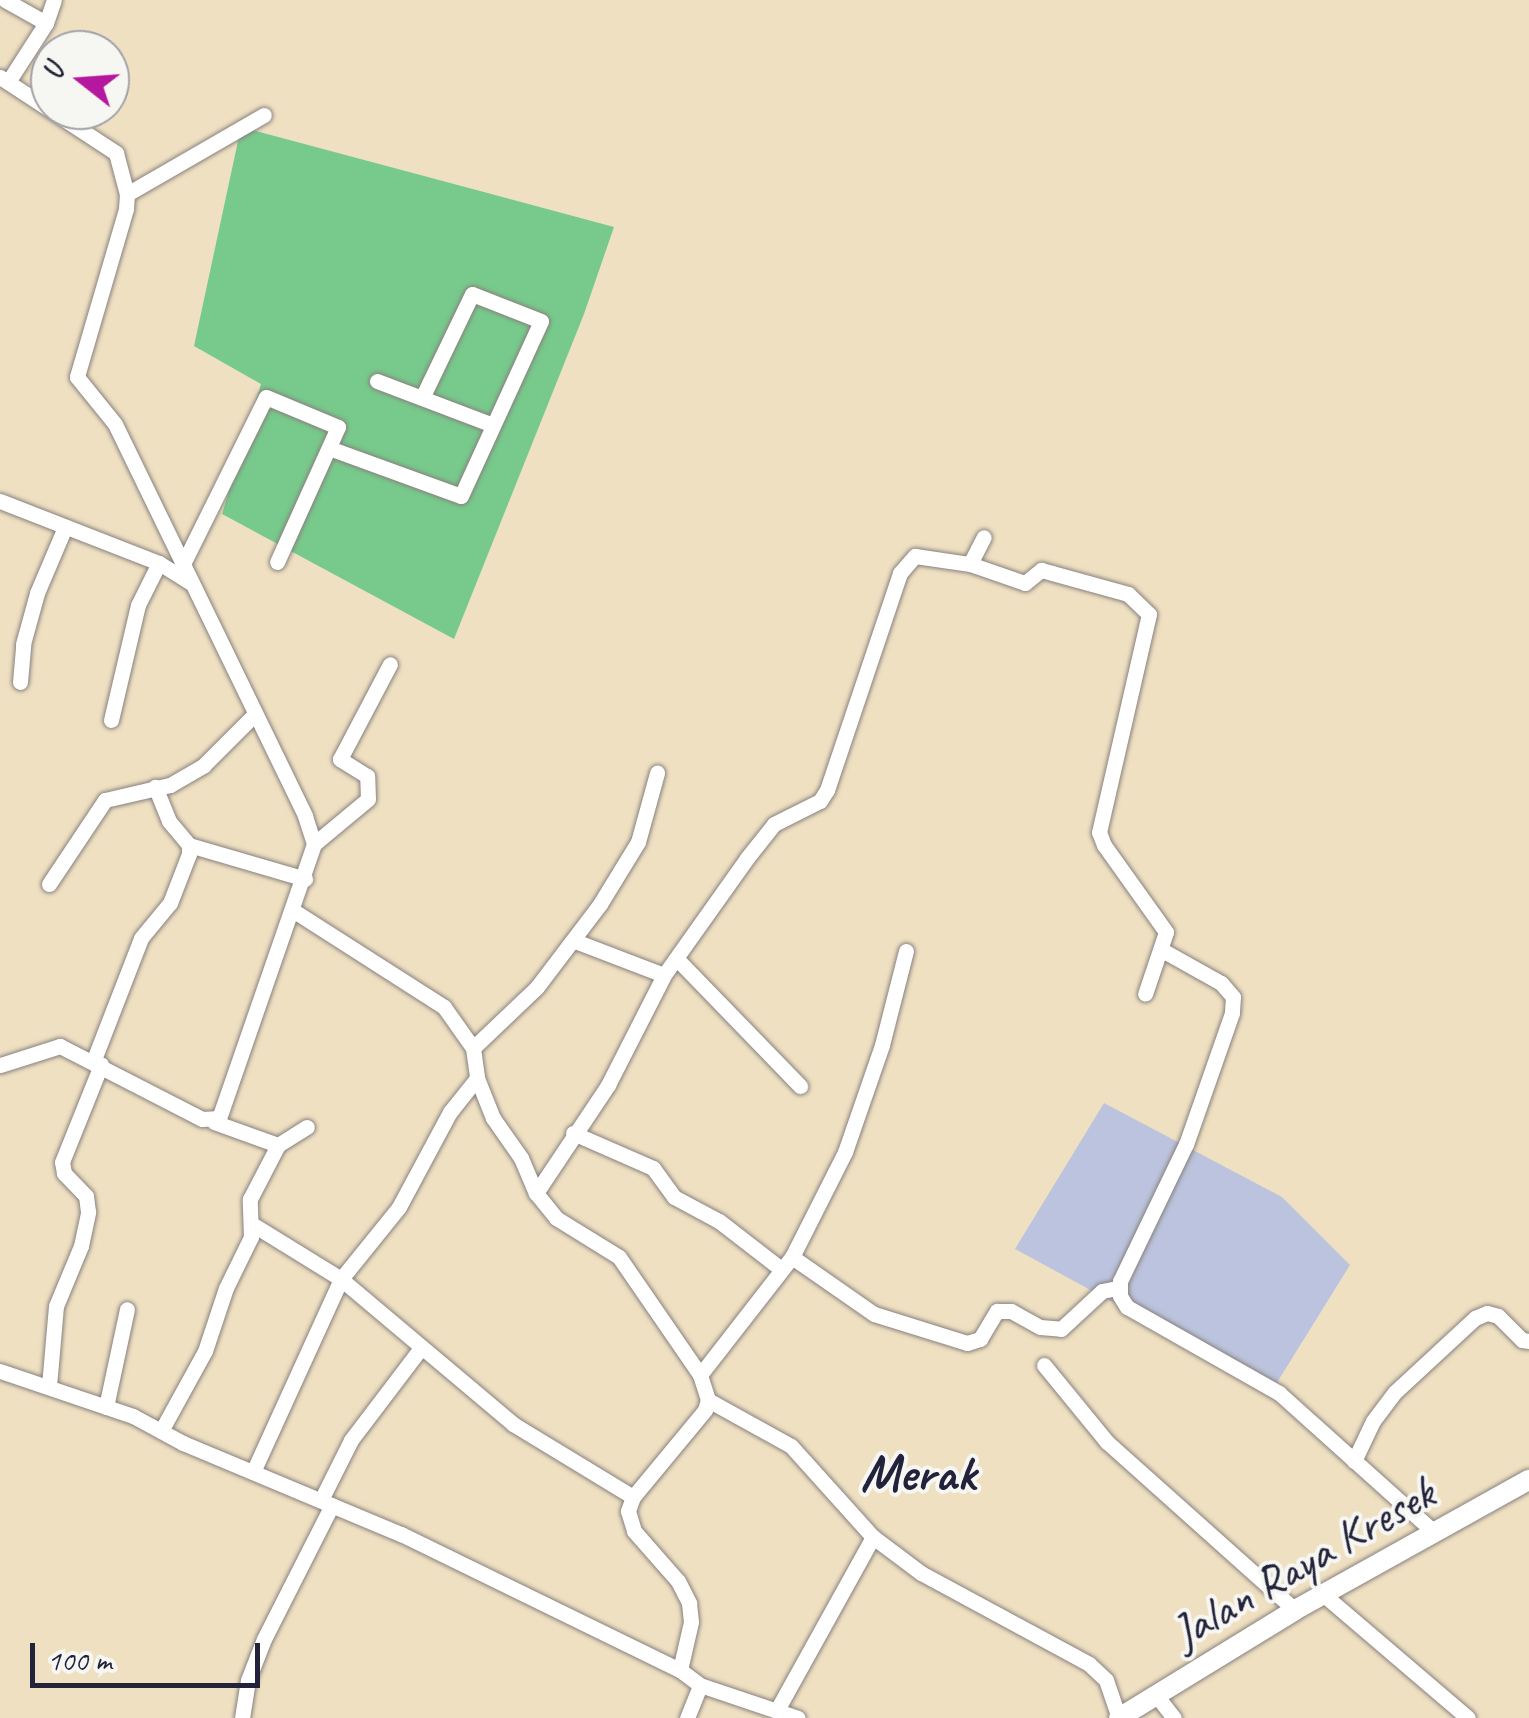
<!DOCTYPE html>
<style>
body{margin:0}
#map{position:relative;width:1529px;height:1718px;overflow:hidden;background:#efe0c2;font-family:Caveat,sans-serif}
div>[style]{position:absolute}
.industrial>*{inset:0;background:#bbc3de}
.green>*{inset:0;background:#77ca8c}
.roads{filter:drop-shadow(0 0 2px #88817e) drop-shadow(0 0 2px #88817e)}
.minor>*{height:15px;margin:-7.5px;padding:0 7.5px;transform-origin:7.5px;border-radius:7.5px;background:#fff}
.major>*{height:20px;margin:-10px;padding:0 10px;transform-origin:10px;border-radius:10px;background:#fff}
span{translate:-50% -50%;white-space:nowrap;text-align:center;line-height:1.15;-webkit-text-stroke:8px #f6f6f2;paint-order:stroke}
.street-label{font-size:48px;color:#22223b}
.quarter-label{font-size:52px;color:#22223b;font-weight:700}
.north{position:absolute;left:30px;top:30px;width:100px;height:100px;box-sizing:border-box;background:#f6f6f2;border:2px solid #a1a1a9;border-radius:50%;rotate:287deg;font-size:28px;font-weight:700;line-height:40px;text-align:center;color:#22223b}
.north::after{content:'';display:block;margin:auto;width:35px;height:45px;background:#b5179e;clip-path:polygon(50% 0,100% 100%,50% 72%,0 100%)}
.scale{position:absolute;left:30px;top:1643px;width:230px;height:45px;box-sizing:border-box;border:5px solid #22223b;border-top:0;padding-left:12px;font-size:30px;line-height:35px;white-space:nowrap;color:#22223b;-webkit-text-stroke:8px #f6f6f2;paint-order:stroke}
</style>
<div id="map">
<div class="industrial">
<i style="clip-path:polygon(1104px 1103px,1282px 1197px,1350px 1265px,1273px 1389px,1015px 1249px)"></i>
</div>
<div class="green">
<i style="clip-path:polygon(241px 127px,614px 227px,584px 314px,454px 639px,222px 514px,261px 384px,194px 346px)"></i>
</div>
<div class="roads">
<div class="minor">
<i style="left:5px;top:0;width:47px;rotate:29.3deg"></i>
<i style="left:0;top:77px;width:139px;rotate:33.2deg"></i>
<i style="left:116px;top:153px;width:42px;rotate:75deg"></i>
<i style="left:127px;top:194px;width:15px;rotate:94deg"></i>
<i style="left:126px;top:209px;width:175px;rotate:106.3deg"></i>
<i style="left:77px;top:377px;width:60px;rotate:51deg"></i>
<i style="left:115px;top:424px;width:436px;rotate:64.1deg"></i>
<i style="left:305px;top:816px;width:29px;rotate:72deg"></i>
<i style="left:314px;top:844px;width:290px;rotate:109.1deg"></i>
<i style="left:219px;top:1118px;width:17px;rotate:177deg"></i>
<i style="left:202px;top:1119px;width:160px;rotate:-152.8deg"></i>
<i style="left:60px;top:1046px;width:63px;rotate:162.4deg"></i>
<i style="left:8px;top:82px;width:70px;rotate:-57.2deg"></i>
<i style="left:46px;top:23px;width:24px;rotate:-71deg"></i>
<i style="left:127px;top:194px;width:158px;rotate:-30deg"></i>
<i style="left:377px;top:381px;width:124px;rotate:20.8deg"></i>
<i style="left:329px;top:448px;width:140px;rotate:20deg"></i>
<i style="left:461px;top:496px;width:192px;rotate:-65.4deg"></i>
<i style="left:541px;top:321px;width:74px;rotate:-158.6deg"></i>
<i style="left:472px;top:294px;width:115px;rotate:115.7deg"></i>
<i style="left:0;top:501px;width:171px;rotate:21.3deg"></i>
<i style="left:159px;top:563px;width:39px;rotate:32deg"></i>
<i style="left:183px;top:564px;width:186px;rotate:-63.6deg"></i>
<i style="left:266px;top:397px;width:78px;rotate:22.6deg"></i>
<i style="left:338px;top:427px;width:148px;rotate:114.3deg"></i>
<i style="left:970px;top:564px;width:30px;rotate:-63deg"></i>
<i style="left:20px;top:682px;width:38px;rotate:-85deg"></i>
<i style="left:23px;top:644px;width:53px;rotate:-74.6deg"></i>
<i style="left:37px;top:593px;width:72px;rotate:-67deg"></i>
<i style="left:111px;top:720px;width:118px;rotate:-76.8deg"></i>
<i style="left:138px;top:605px;width:47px;rotate:-63.4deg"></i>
<i style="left:314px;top:844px;width:70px;rotate:-39.8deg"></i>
<i style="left:368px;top:799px;width:23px;rotate:-92deg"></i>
<i style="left:367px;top:776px;width:32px;rotate:-148deg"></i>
<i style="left:340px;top:759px;width:107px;rotate:-62.2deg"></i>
<i style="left:189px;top:845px;width:121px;rotate:16.3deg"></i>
<i style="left:49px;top:884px;width:101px;rotate:-56.3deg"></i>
<i style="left:105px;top:800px;width:67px;rotate:-13deg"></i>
<i style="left:170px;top:785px;width:39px;rotate:-30deg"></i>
<i style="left:204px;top:765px;width:72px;rotate:-45deg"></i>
<i style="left:294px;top:911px;width:178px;rotate:32.6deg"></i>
<i style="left:444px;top:1007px;width:50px;rotate:54.7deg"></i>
<i style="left:473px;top:1048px;width:30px;rotate:82deg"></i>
<i style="left:477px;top:1078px;width:43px;rotate:68.2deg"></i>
<i style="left:493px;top:1118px;width:49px;rotate:55deg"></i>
<i style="left:521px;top:1158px;width:38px;rotate:67deg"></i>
<i style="left:536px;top:1193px;width:32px;rotate:51deg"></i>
<i style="left:556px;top:1218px;width:74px;rotate:31.8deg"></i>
<i style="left:619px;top:1257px;width:143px;rotate:55.5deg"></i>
<i style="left:700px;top:1375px;width:26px;rotate:72deg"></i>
<i style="left:708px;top:1400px;width:10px;rotate:107deg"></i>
<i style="left:705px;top:1410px;width:113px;rotate:129.6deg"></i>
<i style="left:633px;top:1497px;width:15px;rotate:110deg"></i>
<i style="left:628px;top:1511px;width:21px;rotate:73deg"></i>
<i style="left:634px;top:1531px;width:67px;rotate:48.7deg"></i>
<i style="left:678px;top:1581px;width:25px;rotate:63deg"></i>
<i style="left:689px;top:1603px;width:19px;rotate:84deg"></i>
<i style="left:691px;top:1622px;width:49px;rotate:102.9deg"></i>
<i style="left:575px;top:941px;width:95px;rotate:20.9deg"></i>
<i style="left:1162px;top:950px;width:68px;rotate:29.2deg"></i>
<i style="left:1221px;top:983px;width:18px;rotate:49deg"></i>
<i style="left:1233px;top:997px;width:16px;rotate:94deg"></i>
<i style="left:1232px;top:1013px;width:139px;rotate:109.3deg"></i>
<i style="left:1186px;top:1144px;width:152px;rotate:115.7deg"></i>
<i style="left:1120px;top:1281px;width:15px;rotate:90deg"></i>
<i style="left:1120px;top:1296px;width:13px;rotate:58deg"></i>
<i style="left:1127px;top:1307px;width:175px;rotate:29.5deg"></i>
<i style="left:1279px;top:1393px;width:208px;rotate:41.9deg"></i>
<i style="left:677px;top:959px;width:177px;rotate:45.9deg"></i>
<i style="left:473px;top:1048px;width:88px;rotate:-43.6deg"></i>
<i style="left:537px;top:987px;width:104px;rotate:-52.8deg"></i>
<i style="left:600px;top:904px;width:73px;rotate:-58.5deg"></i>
<i style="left:638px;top:842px;width:72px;rotate:-74.6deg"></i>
<i style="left:93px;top:1062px;width:133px;rotate:-68.8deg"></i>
<i style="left:141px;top:938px;width:45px;rotate:-50.4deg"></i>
<i style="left:170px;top:903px;width:53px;rotate:-68.8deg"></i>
<i style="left:189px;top:854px;width:9px;rotate:-90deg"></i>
<i style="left:189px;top:845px;width:31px;rotate:-130deg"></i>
<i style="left:169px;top:821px;width:37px;rotate:-112deg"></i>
<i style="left:214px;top:1122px;width:68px;rotate:19.8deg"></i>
<i style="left:573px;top:1133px;width:87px;rotate:23.6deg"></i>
<i style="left:653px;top:1168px;width:36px;rotate:54deg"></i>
<i style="left:674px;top:1197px;width:51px;rotate:28.1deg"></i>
<i style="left:719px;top:1221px;width:78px;rotate:37.7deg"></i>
<i style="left:536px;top:1193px;width:130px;rotate:-56.3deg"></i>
<i style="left:608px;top:1085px;width:123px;rotate:-63deg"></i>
<i style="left:664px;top:975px;width:143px;rotate:-54.6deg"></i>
<i style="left:747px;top:858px;width:43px;rotate:-51.5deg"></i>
<i style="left:774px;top:824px;width:51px;rotate:-26.6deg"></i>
<i style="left:820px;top:801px;width:13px;rotate:-58deg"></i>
<i style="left:827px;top:790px;width:229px;rotate:-71.4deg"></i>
<i style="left:900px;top:573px;width:23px;rotate:-49deg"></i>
<i style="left:915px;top:556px;width:56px;rotate:8.3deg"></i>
<i style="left:970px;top:564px;width:58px;rotate:19.1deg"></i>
<i style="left:1025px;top:583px;width:21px;rotate:-39deg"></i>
<i style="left:1041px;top:570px;width:11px;rotate:15deg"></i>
<i style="left:1052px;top:573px;width:79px;rotate:15.4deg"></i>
<i style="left:1128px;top:594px;width:29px;rotate:44deg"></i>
<i style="left:1149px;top:614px;width:224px;rotate:102.9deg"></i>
<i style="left:1099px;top:832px;width:14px;rotate:69deg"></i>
<i style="left:1104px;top:845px;width:107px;rotate:54.5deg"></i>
<i style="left:1166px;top:932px;width:65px;rotate:108.7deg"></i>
<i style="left:252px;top:1224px;width:105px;rotate:31.7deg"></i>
<i style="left:341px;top:1279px;width:225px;rotate:40.1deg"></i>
<i style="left:513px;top:1424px;width:140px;rotate:31.3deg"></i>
<i style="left:792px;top:1257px;width:100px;rotate:34.8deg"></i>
<i style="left:874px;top:1314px;width:97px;rotate:17.3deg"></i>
<i style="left:967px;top:1343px;width:14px;rotate:-17deg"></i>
<i style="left:980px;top:1339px;width:33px;rotate:-59deg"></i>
<i style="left:997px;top:1311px;width:14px"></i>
<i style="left:1011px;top:1311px;width:33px;rotate:29deg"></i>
<i style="left:1040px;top:1327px;width:21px;rotate:5deg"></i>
<i style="left:1061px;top:1329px;width:56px;rotate:-42.8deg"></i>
<i style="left:1102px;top:1291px;width:16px;rotate:-11deg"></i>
<i style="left:1044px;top:1365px;width:99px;rotate:50.7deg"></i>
<i style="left:1107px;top:1442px;width:252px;rotate:41.8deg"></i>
<i style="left:0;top:1371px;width:140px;rotate:18.7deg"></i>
<i style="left:133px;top:1416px;width:57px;rotate:28.4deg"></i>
<i style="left:183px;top:1443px;width:236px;rotate:22.7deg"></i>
<i style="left:401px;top:1534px;width:310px;rotate:26deg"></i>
<i style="left:680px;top:1670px;width:25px;rotate:37deg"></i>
<i style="left:700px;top:1685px;width:103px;rotate:18.6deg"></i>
<i style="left:700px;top:1375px;width:150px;rotate:-52.1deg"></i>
<i style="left:792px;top:1257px;width:118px;rotate:-63.2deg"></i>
<i style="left:845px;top:1152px;width:113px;rotate:-70.9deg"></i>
<i style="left:882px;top:1045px;width:97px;rotate:-75.7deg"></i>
<i style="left:49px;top:1386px;width:80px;rotate:-85deg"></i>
<i style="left:56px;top:1306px;width:65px;rotate:-67.4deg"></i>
<i style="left:81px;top:1246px;width:35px;rotate:-78deg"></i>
<i style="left:88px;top:1212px;width:16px;rotate:-97deg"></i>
<i style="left:86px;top:1196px;width:32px;rotate:-134deg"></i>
<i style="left:64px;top:1173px;width:11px;rotate:-100deg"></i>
<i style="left:62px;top:1162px;width:105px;rotate:-68.1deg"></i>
<i style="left:708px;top:1400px;width:95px;rotate:29deg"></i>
<i style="left:791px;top:1446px;width:122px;rotate:48deg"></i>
<i style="left:873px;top:1537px;width:60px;rotate:36.9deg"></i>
<i style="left:921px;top:1573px;width:191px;rotate:28.4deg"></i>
<i style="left:1089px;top:1664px;width:23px;rotate:43deg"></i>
<i style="left:1106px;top:1680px;width:40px;rotate:71.1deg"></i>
<i style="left:106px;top:1407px;width:100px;rotate:-77.9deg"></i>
<i style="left:161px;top:1431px;width:91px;rotate:-61.2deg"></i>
<i style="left:205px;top:1351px;width:66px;rotate:-71.6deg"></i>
<i style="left:226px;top:1288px;width:57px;rotate:-63.9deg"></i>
<i style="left:251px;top:1237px;width:38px;rotate:-92deg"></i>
<i style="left:250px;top:1199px;width:61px;rotate:-62.6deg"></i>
<i style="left:278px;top:1145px;width:34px;rotate:-32deg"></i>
<i style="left:1354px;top:1461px;width:44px;rotate:-64.6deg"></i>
<i style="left:1373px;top:1421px;width:36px;rotate:-53deg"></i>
<i style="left:1395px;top:1392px;width:109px;rotate:-42.8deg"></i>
<i style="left:1475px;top:1318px;width:13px;rotate:-23deg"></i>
<i style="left:1487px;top:1313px;width:11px;rotate:15deg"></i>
<i style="left:1498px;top:1316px;width:34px;rotate:45deg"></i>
<i style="left:1522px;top:1340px;width:7px;rotate:8deg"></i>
<i style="left:253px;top:1472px;width:212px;rotate:-65.5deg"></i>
<i style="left:341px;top:1279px;width:92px;rotate:-51.1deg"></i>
<i style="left:399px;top:1207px;width:108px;rotate:-61.8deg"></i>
<i style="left:450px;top:1112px;width:43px;rotate:-51.5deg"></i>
<i style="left:321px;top:1500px;width:67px;rotate:-63.4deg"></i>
<i style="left:351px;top:1440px;width:114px;rotate:-52.8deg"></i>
<i style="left:1324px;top:1595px;width:189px;rotate:40.5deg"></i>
<i style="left:1156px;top:1695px;width:29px;rotate:52deg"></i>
<i style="left:777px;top:1710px;width:198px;rotate:-61deg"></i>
<i style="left:242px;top:1718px;width:38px;rotate:-81deg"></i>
<i style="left:248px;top:1680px;width:44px;rotate:-68.7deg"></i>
<i style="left:264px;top:1639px;width:150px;rotate:-63.1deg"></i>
<i style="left:687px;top:1718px;width:35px;rotate:-68deg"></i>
</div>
<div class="major">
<i style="left:1119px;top:1718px;width:206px;rotate:-31.5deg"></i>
<i style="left:1295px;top:1610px;width:268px;rotate:-29.1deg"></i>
</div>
</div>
<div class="street-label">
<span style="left:1303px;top:1563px;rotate:-30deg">Jalan Raya Kresek</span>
</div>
<div class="quarter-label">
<span style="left:918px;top:1474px">Merak</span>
</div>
<div class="north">U</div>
<div class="scale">100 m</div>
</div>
